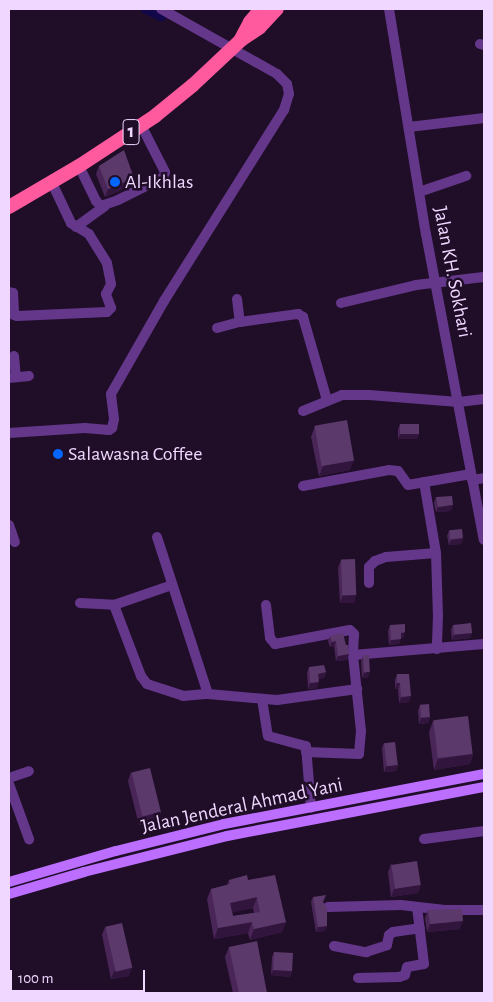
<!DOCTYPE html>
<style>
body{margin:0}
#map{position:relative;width:493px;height:1002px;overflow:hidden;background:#200e29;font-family:"Alegreya Sans",sans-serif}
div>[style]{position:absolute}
.canal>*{height:10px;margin:-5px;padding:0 5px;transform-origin:5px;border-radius:5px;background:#110749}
.minor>*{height:10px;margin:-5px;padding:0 5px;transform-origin:5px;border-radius:5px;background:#64378b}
.tertiary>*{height:10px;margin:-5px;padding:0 5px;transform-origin:5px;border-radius:5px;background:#64378b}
.secondary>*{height:10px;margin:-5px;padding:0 5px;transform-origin:5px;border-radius:5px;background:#bb6eff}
.trunk>*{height:14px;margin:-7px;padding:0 7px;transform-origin:7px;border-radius:7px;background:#ff5a9e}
.wall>*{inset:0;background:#4a2658}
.shaded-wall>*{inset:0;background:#31153d}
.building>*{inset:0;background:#5b396a;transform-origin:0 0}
.dots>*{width:14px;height:14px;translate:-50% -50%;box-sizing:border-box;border:2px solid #200e29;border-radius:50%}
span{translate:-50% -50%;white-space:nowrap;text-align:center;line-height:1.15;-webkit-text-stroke:5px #200e29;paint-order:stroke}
.shield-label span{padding:1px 4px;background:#200e29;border:1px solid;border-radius:4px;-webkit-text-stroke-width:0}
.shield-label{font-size:19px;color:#f0d7ff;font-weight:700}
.poi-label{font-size:20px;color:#f0d7ff}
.left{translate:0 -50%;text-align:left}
.street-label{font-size:20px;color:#f0d7ff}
.frame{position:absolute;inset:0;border:10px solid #f0d7ff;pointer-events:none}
.scale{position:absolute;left:10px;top:970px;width:135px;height:22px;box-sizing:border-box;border:2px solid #f0d7ff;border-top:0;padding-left:6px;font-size:15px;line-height:18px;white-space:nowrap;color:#f0d7ff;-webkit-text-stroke:4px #200e29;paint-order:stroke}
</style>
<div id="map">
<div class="canal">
<i style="left:146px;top:9px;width:17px;rotate:25deg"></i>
</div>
<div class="minor">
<i style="left:480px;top:44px;width:4px;rotate:14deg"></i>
<i style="left:409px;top:127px;width:76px;rotate:-6.8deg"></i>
<i style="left:79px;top:166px;width:39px;rotate:64deg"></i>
<i style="left:96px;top:201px;width:7px;rotate:45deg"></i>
<i style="left:101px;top:206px;width:18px;rotate:-19deg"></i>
<i style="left:118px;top:200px;width:51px;rotate:-26.6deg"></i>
<i style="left:164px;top:177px;width:5px;rotate:-79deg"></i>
<i style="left:165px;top:172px;width:53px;rotate:-117.1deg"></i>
<i style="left:419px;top:192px;width:50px;rotate:-18.8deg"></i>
<i style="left:76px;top:227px;width:36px;rotate:-36deg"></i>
<i style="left:9px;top:292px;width:4px;rotate:14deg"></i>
<i style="left:13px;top:293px;width:22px;rotate:87deg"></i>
<i style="left:14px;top:315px;width:3px;rotate:18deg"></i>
<i style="left:17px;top:316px;width:90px;rotate:-2.5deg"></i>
<i style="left:107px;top:312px;width:6px;rotate:-45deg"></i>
<i style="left:111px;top:308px;width:15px;rotate:-110deg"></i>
<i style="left:106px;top:294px;width:11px;rotate:-63deg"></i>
<i style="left:111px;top:284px;width:21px;rotate:-101deg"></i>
<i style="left:107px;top:263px;width:34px;rotate:-122deg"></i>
<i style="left:89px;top:234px;width:21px;rotate:-149deg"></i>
<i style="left:71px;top:223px;width:44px;rotate:-115.4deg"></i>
<i style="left:237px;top:299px;width:23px;rotate:83deg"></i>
<i style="left:341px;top:303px;width:77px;rotate:-13.5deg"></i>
<i style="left:416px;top:285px;width:68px;rotate:-6.7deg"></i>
<i style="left:217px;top:328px;width:24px;rotate:-15deg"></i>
<i style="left:240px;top:322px;width:59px;rotate:-7.9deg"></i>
<i style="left:298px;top:314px;width:6px;rotate:31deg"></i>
<i style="left:303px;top:317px;width:86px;rotate:73.9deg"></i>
<i style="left:14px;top:356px;width:21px;rotate:85deg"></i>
<i style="left:9px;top:378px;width:20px;rotate:-6deg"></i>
<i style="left:303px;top:411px;width:42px;rotate:-22.3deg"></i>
<i style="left:342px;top:395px;width:27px"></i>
<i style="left:369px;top:395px;width:90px;rotate:4.4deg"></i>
<i style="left:459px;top:402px;width:25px;rotate:-7deg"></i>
<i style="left:9px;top:433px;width:76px;rotate:-3.8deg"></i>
<i style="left:85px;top:428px;width:24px;rotate:5deg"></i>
<i style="left:109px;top:430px;width:4px;rotate:-34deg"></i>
<i style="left:112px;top:428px;width:9px;rotate:-77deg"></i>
<i style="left:114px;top:419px;width:25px;rotate:-97deg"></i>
<i style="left:111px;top:394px;width:107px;rotate:-60.3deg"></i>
<i style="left:164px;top:301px;width:226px;rotate:-57.9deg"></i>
<i style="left:284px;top:110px;width:17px;rotate:-73deg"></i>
<i style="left:289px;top:94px;width:10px;rotate:-101deg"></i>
<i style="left:287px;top:84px;width:14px;rotate:-135deg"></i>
<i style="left:277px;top:74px;width:133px;rotate:-150.7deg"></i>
<i style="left:472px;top:480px;width:12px;rotate:-9deg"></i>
<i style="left:424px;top:482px;width:72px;rotate:80.4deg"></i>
<i style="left:436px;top:553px;width:62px;rotate:88.2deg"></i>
<i style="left:438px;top:615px;width:34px;rotate:92deg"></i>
<i style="left:303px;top:486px;width:87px;rotate:-10.5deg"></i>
<i style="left:389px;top:470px;width:9px;rotate:6deg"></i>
<i style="left:398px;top:471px;width:17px;rotate:54deg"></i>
<i style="left:408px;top:485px;width:64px;rotate:-9.9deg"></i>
<i style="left:9px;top:525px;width:18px;rotate:71deg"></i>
<i style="left:157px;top:537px;width:165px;rotate:72deg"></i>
<i style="left:369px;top:583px;width:16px;rotate:-90deg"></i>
<i style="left:369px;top:567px;width:8px;rotate:-45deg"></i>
<i style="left:375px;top:561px;width:12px;rotate:-20deg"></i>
<i style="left:386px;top:557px;width:50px;rotate:-4.6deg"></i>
<i style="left:80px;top:603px;width:34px;rotate:3deg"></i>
<i style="left:114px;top:605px;width:61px;rotate:-19deg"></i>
<i style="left:114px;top:605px;width:76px;rotate:69.2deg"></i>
<i style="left:141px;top:676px;width:10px;rotate:53deg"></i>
<i style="left:147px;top:684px;width:38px;rotate:18deg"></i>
<i style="left:183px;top:696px;width:25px;rotate:-5deg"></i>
<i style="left:208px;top:694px;width:69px;rotate:5deg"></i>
<i style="left:277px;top:700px;width:81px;rotate:-7.8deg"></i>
<i style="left:266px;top:605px;width:33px;rotate:83deg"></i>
<i style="left:270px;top:638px;width:8px;rotate:50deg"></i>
<i style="left:275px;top:644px;width:76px;rotate:-10.6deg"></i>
<i style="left:350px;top:630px;width:6px;rotate:45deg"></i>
<i style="left:354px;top:634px;width:21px;rotate:93deg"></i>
<i style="left:353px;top:655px;width:76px;rotate:84deg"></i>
<i style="left:361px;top:731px;width:23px;rotate:95deg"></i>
<i style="left:359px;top:754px;width:53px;rotate:-177.8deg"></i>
<i style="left:353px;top:655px;width:131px;rotate:-4.8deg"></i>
<i style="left:262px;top:699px;width:37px;rotate:81deg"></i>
<i style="left:268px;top:736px;width:39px;rotate:15deg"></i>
<i style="left:306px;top:746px;width:62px;rotate:85.4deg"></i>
<i style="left:9px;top:778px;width:21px;rotate:-19deg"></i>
<i style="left:9px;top:784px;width:59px;rotate:70deg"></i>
<i style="left:424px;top:839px;width:61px;rotate:-7.6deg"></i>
<i style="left:328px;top:907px;width:73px;rotate:-1.6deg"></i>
<i style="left:401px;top:905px;width:44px;rotate:6.5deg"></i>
<i style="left:445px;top:910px;width:39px"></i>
<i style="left:334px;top:946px;width:33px;rotate:11deg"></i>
<i style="left:366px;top:952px;width:22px;rotate:-18deg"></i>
<i style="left:387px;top:945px;width:10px;rotate:-79deg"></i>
<i style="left:389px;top:935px;width:5px;rotate:-37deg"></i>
<i style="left:393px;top:932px;width:27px;rotate:-8deg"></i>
<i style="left:358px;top:978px;width:41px;rotate:-1.4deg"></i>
<i style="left:399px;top:977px;width:6px;rotate:-18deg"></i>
<i style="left:405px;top:975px;width:8px;rotate:-76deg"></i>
<i style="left:407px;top:967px;width:17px;rotate:-10deg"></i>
<i style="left:424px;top:964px;width:57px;rotate:-97deg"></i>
</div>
<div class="tertiary">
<i style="left:389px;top:9px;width:228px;rotate:80.7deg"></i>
<i style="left:426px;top:234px;width:311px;rotate:79.3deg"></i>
</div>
<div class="secondary">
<i style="left:9px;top:882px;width:111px;rotate:-16.2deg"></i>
<i style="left:116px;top:851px;width:111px;rotate:-14deg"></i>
<i style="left:224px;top:824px;width:265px;rotate:-10.9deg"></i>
<i style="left:9px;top:894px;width:78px;rotate:-16.3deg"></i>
<i style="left:84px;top:872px;width:147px;rotate:-14.1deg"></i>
<i style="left:227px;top:836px;width:262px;rotate:-10.8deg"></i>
</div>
<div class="trunk">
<i style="left:241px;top:39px;width:19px;rotate:-62deg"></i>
<i style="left:250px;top:22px;width:17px;rotate:-50deg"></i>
<i style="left:9px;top:207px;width:81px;rotate:-30.4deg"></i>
<i style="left:79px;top:166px;width:91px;rotate:-33.3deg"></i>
<i style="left:155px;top:116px;width:49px;rotate:-39.2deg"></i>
<i style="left:193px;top:85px;width:66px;rotate:-43.2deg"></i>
<i style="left:241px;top:40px;width:22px;rotate:-34deg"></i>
<i style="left:259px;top:28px;width:26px;rotate:-47deg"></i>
</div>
<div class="wall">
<i style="clip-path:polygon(99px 166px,131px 186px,105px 197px,96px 174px)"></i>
<i style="clip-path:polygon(400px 424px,419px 434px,417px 439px,398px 439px,398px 429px)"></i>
<i style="clip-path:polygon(315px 426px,350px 470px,319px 476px,311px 437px)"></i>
<i style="clip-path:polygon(436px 497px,451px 511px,436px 512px,434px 503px)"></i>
<i style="clip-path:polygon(449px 531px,463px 538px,461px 544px,449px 545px,447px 536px)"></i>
<i style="clip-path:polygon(341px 560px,356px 595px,354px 603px,340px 603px,338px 568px)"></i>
<i style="clip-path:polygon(390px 625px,405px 632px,403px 638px,401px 638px,399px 644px,389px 645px,388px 631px)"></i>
<i style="clip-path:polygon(453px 625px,472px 633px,470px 638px,452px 640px,451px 630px)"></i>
<i style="clip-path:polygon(330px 636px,346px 645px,349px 654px,347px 660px,336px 661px,334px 646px,330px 647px,328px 641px)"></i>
<i style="clip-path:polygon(363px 656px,368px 678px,362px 678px,361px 661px)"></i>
<i style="clip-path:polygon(309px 667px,326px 672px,324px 678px,318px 679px,317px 688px,308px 689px,307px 673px)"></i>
<i style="clip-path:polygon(397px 674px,409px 702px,399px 703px,398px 689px,395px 689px,395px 680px)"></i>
<i style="clip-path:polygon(420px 705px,430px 717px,428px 723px,419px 724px,418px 711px)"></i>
<i style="clip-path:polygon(433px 721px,473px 754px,470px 764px,434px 770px,429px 732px)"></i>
<i style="clip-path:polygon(384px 743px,398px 765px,396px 771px,384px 772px,382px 748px)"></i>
<i style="clip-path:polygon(131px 772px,161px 812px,158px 820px,139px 825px,128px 781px)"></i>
<i style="clip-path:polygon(391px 864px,421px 885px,418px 893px,391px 897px,388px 872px)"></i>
<i style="clip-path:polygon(evenodd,229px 880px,248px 880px,286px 922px,282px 932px,250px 940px,248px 933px,214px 939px,207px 899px,211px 889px,227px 885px,229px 880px,253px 908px,254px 913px,233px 916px,232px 912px,253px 908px)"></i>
<i style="clip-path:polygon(313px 897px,323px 902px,327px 926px,325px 931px,316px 932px,311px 902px)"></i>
<i style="clip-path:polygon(428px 910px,460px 929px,427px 932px,425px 918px)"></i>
<i style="clip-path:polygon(105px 927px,129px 976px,111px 979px,102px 935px)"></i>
<i style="clip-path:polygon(229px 947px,267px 993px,233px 993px,225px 957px)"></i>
<i style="clip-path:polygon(274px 952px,292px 971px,290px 977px,271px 975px,272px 957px)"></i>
</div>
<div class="shaded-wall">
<i style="clip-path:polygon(134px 178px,131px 186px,105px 197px,108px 189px)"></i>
<i style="clip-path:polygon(400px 434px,419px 434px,417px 439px,398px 439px)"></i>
<i style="clip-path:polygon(354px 460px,350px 470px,319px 476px,323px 466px)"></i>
<i style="clip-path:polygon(453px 505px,451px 511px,436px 512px,438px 507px)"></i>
<i style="clip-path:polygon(463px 538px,461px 544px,449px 545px,451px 540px)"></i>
<i style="clip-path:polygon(343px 595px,356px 595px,354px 603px,340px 603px)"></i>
<i style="clip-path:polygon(405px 632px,403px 638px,399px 638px,401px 633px)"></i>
<i style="clip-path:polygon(472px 633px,470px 638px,452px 640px,454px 634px)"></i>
<i style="clip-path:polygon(401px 639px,399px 644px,389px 645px,391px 640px)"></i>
<i style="clip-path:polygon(336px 641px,334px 646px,330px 647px,332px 642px)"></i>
<i style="clip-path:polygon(349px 654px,347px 660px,336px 661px,338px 656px)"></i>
<i style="clip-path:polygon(326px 672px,324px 678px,316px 679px,318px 674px)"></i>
<i style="clip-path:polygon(370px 672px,368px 678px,362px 678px,364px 673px)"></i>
<i style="clip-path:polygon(319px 682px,317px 688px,308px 689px,310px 683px)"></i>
<i style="clip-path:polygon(397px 683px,400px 683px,398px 689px,395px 689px)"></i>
<i style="clip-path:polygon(411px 696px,409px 702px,399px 703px,401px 697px)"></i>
<i style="clip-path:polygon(430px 717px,428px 723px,419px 724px,421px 718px)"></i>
<i style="clip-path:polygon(473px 754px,470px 764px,434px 770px,438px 759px)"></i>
<i style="clip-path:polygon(398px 765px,396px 771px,384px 772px,386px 766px)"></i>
<i style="clip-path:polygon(161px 812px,158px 820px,139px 825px,142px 817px)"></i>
<i style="clip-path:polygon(421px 885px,418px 893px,391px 897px,394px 889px)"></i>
<i style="clip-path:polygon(257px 897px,253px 908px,227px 914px,230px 903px)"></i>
<i style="clip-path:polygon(463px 921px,460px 929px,427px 932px,430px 924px)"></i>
<i style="clip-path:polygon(252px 922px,248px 933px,214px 939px,218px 928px)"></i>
<i style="clip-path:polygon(286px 922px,282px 932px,250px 940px,254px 929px)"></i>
<i style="clip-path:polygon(327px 926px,325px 931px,316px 932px,318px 927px)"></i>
<i style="clip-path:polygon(132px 968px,129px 976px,111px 979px,114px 971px)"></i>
<i style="clip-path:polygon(273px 970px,292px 971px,290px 977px,271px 975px)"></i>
</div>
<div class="building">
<i style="clip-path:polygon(124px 150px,134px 178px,108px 189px,99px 166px)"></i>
<i style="left:347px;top:420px;width:41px;height:33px;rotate:80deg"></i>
<i style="left:400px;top:424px;width:19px;height:10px"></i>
<i style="clip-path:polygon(452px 496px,453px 505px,438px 507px,436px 497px)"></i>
<i style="left:462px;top:529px;width:9px;height:13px;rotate:84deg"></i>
<i style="left:355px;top:559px;width:36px;height:14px;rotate:88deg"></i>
<i style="left:471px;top:623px;width:10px;height:18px;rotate:84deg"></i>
<i style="clip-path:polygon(405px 624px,405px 632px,401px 633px,401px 639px,391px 640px,390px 625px)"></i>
<i style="clip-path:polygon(343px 633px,346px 645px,348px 645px,349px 654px,338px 656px,336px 641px,332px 642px,330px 636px)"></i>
<i style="left:369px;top:655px;width:17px;height:6px;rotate:87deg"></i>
<i style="clip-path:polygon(324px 665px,326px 672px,318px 674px,319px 682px,310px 683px,309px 667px)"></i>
<i style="clip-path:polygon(397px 674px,409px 674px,411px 696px,401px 697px,400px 683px,397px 683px)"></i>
<i style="left:429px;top:704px;width:13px;height:9px;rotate:86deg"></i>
<i style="left:468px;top:716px;width:38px;height:35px;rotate:83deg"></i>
<i style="left:395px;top:742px;width:23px;height:11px;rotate:83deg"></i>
<i style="left:150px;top:768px;width:45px;height:19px;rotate:76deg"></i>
<i style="left:417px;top:861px;width:24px;height:26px;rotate:81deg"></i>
<i style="clip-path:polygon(evenodd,247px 875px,248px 880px,275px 875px,286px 922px,254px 929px,252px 922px,218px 928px,211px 889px,230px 884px,229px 880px,247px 875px,257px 897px,260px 912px,233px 916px,230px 903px,257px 897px)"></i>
<i style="clip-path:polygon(326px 895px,323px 902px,327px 908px,327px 926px,318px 927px,313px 897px)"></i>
<i style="clip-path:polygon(462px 909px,463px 921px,430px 924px,428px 910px)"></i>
<i style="left:122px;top:923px;width:46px;height:17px;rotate:77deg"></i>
<i style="clip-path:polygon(257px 941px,267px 993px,239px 993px,229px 947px)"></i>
<i style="left:274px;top:952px;width:19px;height:18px;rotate:3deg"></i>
</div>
<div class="dots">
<i style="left:115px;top:182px;background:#0366ff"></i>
<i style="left:58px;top:454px;background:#0366ff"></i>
</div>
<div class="shield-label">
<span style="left:131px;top:132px">1</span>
</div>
<div class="poi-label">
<span class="left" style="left:125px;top:182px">Al-Ikhlas</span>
<span class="left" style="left:68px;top:454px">Salawasna Coffee</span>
</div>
<div class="street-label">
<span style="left:452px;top:272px;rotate:79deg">Jalan KH. Sokhari</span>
<span style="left:242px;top:806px;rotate:-12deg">Jalan Jenderal Ahmad Yani</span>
</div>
<div class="frame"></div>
<div class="scale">100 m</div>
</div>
